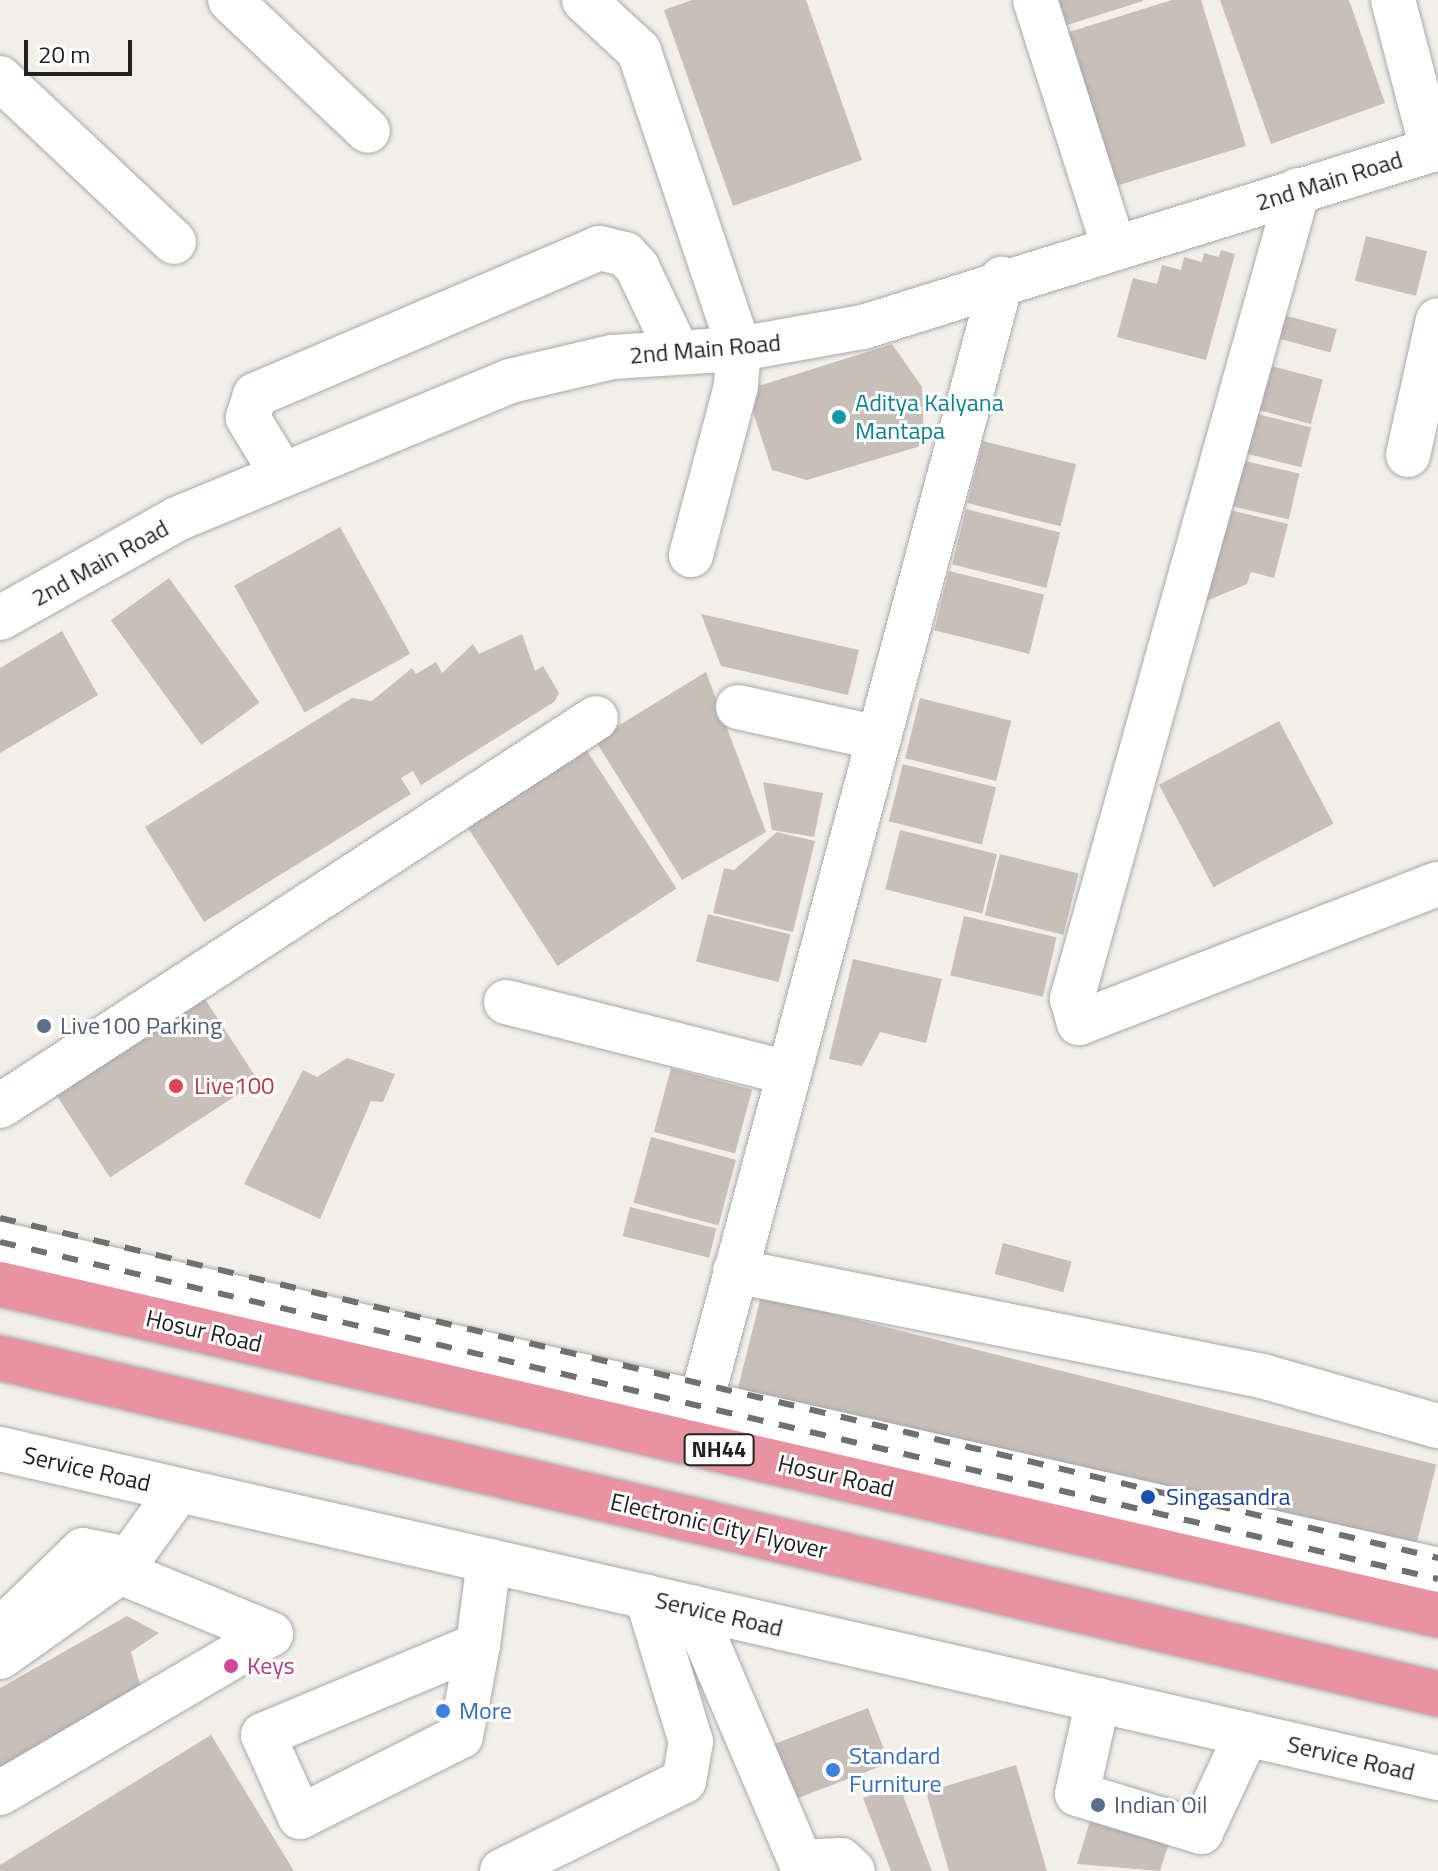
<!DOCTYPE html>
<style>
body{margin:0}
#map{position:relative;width:1438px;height:1871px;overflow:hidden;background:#f2efe9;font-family:"Titillium Web",sans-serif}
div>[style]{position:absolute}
.building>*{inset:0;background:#c7bfb8;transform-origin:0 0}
.roads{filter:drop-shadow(0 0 2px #a9a9a9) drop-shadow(0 0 2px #a9a9a9)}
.minor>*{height:44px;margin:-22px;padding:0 22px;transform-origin:22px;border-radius:22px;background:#fff}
.highway>*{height:44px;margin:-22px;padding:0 22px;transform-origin:22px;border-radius:22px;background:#e892a2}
.rail>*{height:6px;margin-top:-3px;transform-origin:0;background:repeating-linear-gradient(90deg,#707070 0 16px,transparent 0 32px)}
.dots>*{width:22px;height:22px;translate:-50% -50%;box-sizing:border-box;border:4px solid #fff;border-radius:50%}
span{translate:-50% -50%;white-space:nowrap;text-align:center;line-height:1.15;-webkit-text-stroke:6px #fff;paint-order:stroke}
.shield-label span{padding:2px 6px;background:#fff;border:2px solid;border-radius:6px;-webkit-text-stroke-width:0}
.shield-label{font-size:22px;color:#222;font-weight:700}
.street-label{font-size:24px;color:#222}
.culture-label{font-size:24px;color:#0d838f}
.left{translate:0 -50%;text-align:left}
.service-label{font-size:24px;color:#4e5e75}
.health-label{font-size:24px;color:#be3a42}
.transit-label{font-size:24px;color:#164399}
.hotel-label{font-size:24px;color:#b23c85}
.shop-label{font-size:24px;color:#366cbe}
.scale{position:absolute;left:24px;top:40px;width:108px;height:36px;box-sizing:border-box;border:4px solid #222;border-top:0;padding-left:10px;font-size:24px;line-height:28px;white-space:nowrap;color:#222;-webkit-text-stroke:6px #fff;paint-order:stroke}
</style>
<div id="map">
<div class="building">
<i style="clip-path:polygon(692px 0,806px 0,862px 160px,733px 206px,664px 10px)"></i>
<i style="clip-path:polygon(1056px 0,1143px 0,1143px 1px,1064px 26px)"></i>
<i style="clip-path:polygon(1172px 0,1201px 0,1246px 146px,1113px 187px,1066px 33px)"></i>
<i style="clip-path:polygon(1220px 0,1349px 0,1385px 103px,1271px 144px)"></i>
<i style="left:1366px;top:236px;width:63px;height:46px;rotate:14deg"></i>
<i style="clip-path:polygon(1221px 250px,1235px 254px,1206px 360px,1117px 337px,1133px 278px,1157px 284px,1162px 265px,1181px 270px,1184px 257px,1202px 262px,1204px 253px,1219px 257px)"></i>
<i style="left:1272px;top:312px;width:67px;height:24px;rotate:15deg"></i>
<i style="clip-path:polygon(892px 344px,922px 387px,924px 445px,807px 480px,772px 470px,753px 412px,759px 386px)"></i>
<i style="left:1261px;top:363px;width:64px;height:46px;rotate:15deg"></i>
<i style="left:1249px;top:412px;width:64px;height:41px;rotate:14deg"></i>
<i style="left:983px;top:441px;width:96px;height:64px;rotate:14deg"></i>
<i style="left:1236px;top:459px;width:65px;height:47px;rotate:13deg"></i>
<i style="left:966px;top:509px;width:97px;height:57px;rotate:14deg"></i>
<i style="clip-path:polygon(1226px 509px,1288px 524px,1274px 578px,1251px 572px,1247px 584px,1204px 602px)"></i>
<i style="left:340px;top:527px;width:145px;height:121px;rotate:61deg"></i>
<i style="left:949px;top:571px;width:98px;height:61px;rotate:14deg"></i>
<i style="left:169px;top:578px;width:154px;height:72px;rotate:54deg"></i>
<i style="clip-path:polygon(701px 614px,859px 650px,848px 695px,721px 666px)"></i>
<i style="clip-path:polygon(62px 631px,98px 695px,0 753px,0 668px)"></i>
<i style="clip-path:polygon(522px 634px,535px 671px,543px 666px,559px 693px,554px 702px,421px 785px,413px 771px,401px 778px,411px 794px,204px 922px,145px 827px,352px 698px,372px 701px,412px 668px,416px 674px,436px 662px,442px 673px,473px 644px,479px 654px)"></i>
<i style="clip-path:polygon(706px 672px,766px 832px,682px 880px,595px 740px)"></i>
<i style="left:920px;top:698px;width:94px;height:62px;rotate:14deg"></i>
<i style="left:1279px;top:721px;width:116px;height:136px;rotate:62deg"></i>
<i style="left:584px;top:746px;width:170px;height:142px;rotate:57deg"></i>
<i style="left:903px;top:764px;width:96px;height:59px;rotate:14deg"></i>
<i style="clip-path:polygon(763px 782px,823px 793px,814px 837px,772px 830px)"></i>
<i style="left:900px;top:830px;width:100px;height:61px;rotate:14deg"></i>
<i style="clip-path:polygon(777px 832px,815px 841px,793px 932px,713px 913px,724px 868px,734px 870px)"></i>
<i style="left:1000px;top:854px;width:81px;height:63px;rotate:14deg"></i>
<i style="left:708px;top:914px;width:85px;height:49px;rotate:14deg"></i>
<i style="left:964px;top:916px;width:95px;height:61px;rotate:13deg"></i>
<i style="clip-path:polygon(853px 959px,942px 979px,926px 1043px,880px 1032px,862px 1066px,829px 1059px)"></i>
<i style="left:205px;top:999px;width:98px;height:177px;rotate:57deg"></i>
<i style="clip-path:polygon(347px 1058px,395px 1074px,383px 1102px,371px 1101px,320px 1219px,244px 1184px,303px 1070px,317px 1077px)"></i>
<i style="left:671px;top:1068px;width:84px;height:66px;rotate:15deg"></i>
<i style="left:651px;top:1137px;width:88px;height:68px;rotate:15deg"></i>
<i style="left:630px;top:1207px;width:89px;height:30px;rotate:14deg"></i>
<i style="left:1003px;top:1243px;width:71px;height:32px;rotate:15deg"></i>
<i style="left:761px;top:1296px;width:696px;height:148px;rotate:14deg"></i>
<i style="clip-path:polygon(127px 1616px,159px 1633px,131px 1652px,144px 1699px,0 1775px,0 1688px)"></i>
<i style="left:868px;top:1708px;width:59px;height:120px;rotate:69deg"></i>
<i style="clip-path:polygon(211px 1735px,294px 1871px,0 1871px,0 1865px)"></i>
<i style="clip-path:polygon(1016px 1765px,1047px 1871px,949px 1871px,926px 1792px)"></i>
<i style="clip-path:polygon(1101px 1784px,1180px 1808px,1160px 1871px,1077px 1864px)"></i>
<i style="clip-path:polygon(899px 1785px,932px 1871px,891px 1871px,863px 1798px)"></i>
</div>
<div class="roads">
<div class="minor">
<i style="left:230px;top:0;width:190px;rotate:43.5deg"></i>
<i style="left:584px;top:0;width:75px;rotate:42.8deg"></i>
<i style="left:639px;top:51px;width:314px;rotate:71.4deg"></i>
<i style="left:739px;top:349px;width:37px;rotate:95deg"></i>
<i style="left:736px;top:386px;width:175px;rotate:104.9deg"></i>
<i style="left:1035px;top:0;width:259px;rotate:72.3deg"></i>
<i style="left:1393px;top:0;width:154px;rotate:75.3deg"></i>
<i style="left:0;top:78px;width:239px;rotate:43.3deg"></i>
<i style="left:1298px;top:190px;width:840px;rotate:105.61deg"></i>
<i style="left:1072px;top:999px;width:25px;rotate:74deg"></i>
<i style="left:1079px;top:1023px;width:385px;rotate:-21.2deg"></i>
<i style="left:1408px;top:455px;width:138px;rotate:-77.5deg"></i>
<i style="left:282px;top:474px;width:66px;rotate:-121.3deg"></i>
<i style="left:248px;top:418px;width:24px;rotate:-73deg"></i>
<i style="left:255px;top:395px;width:374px;rotate:-23.1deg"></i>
<i style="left:599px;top:248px;width:27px;rotate:13deg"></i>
<i style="left:625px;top:254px;width:18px;rotate:47deg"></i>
<i style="left:637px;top:267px;width:93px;rotate:64.5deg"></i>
<i style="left:0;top:618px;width:203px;rotate:-29.2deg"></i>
<i style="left:177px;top:519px;width:360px;rotate:-22.5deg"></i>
<i style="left:510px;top:381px;width:105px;rotate:-13.2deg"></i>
<i style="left:612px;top:357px;width:127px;rotate:-3.6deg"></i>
<i style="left:739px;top:349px;width:126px;rotate:-10.1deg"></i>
<i style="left:863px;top:327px;width:602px;rotate:-17.29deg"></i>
<i style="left:738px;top:707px;width:144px;rotate:12.4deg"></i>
<i style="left:506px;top:1002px;width:292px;rotate:14.1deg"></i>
<i style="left:0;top:1106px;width:711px;rotate:-33.06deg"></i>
<i style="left:0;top:1244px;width:1474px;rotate:12.77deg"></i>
<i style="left:735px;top:1271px;width:537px;rotate:11.27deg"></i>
<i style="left:1262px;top:1376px;width:183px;rotate:15.9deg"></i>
<i style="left:693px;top:1432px;width:1194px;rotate:-75deg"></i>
<i style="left:0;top:1449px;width:1475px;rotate:12.89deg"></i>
<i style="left:692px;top:1607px;width:277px;rotate:66.9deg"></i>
<i style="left:801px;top:1862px;width:40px;rotate:-2.9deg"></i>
<i style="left:841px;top:1860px;width:16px;rotate:43deg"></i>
<i style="left:10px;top:1631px;width:12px;rotate:-81deg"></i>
<i style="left:12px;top:1619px;width:99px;rotate:-44.2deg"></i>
<i style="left:83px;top:1550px;width:47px;rotate:11.1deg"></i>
<i style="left:478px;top:1645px;width:93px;rotate:100.6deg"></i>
<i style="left:461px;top:1736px;width:180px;rotate:153.3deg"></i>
<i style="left:300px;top:1817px;width:90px;rotate:-114.3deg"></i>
<i style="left:263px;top:1735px;width:233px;rotate:-22.7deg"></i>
<i style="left:478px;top:1645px;width:85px;rotate:-82.5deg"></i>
<i style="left:0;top:1657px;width:147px;rotate:-35.3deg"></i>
<i style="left:120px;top:1572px;width:101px;rotate:-54.3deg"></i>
<i style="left:1098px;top:1700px;width:96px;rotate:102.6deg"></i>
<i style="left:1077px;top:1794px;width:130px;rotate:17deg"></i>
<i style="left:1201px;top:1832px;width:108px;rotate:-64.9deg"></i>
<i style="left:0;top:1793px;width:314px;rotate:-30.4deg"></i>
<i style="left:271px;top:1634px;width:163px;rotate:-157.7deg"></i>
<i style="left:502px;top:1871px;width:203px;rotate:-26.3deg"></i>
<i style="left:684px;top:1781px;width:40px;rotate:-80deg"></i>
<i style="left:691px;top:1742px;width:152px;rotate:-106.9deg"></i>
</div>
<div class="highway">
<i style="left:0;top:1284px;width:1476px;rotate:12.96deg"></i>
<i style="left:0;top:1358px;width:1477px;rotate:13.15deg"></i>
</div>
</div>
<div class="rail">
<i style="left:0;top:1218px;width:1478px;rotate:13.3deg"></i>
<i style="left:0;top:1242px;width:1477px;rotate:13.19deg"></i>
</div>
<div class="dots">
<i style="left:839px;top:417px;background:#0f9aa8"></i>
<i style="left:44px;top:1026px;background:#5c6f8a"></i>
<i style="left:176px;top:1086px;background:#e0444e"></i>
<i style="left:1148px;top:1497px;background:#1a4fb4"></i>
<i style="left:231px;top:1666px;background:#d1479c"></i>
<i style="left:443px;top:1711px;background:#3f7fe0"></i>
<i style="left:833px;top:1770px;background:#3f7fe0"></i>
<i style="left:1098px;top:1805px;background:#5c6f8a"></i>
</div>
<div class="shield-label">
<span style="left:719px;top:1450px">NH44</span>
</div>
<div class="street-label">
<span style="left:1329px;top:181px;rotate:-17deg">2nd Main Road</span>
<span style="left:705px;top:349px;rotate:-5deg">2nd Main Road</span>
<span style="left:100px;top:563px;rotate:-29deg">2nd Main Road</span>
<span style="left:204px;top:1331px;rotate:13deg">Hosur Road</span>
<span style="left:87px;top:1469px;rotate:13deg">Service Road</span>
<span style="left:836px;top:1476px;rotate:13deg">Hosur Road</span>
<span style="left:719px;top:1526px;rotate:13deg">Electronic City Flyover</span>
<span style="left:719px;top:1614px;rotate:13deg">Service Road</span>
<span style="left:1351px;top:1758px;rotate:13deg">Service Road</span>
</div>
<div class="culture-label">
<span class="left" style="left:855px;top:417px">Aditya Kalyana<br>Mantapa</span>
</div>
<div class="service-label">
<span class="left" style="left:60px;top:1026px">Live100 Parking</span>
<span class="left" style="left:1114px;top:1805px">Indian Oil</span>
</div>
<div class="health-label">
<span class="left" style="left:194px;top:1086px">Live100</span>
</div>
<div class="transit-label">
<span class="left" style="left:1166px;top:1497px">Singasandra</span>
</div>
<div class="hotel-label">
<span class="left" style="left:247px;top:1666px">Keys</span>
</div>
<div class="shop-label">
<span class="left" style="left:459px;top:1711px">More</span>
<span class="left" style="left:849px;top:1770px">Standard<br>Furniture</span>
</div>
<div class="scale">20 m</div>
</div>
